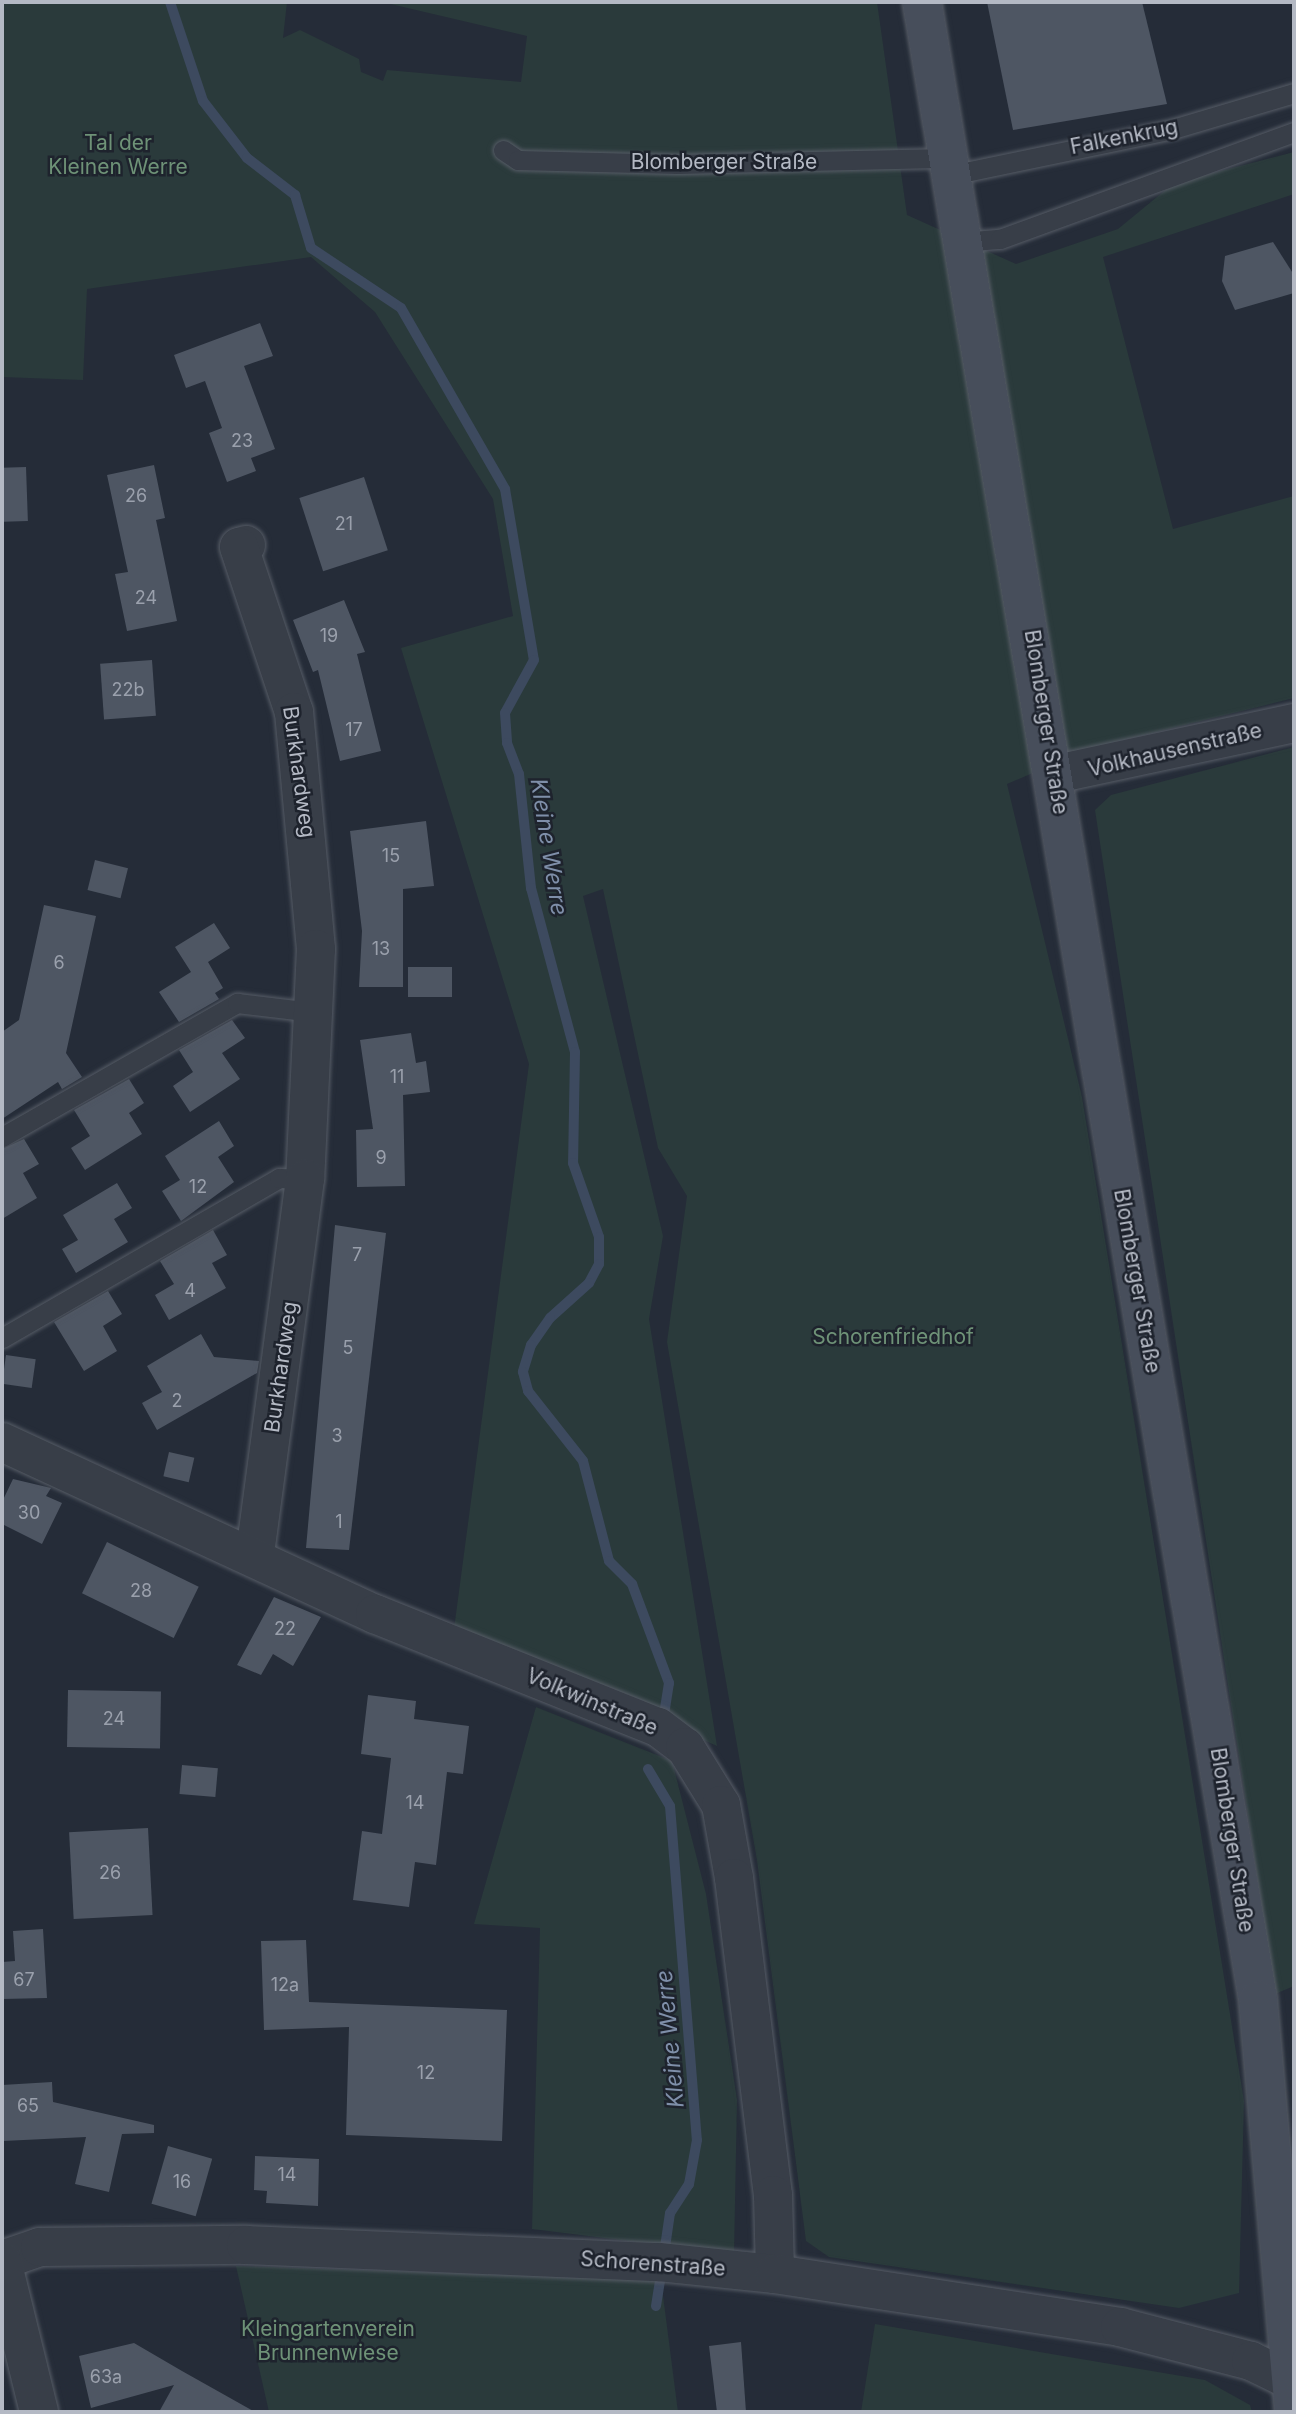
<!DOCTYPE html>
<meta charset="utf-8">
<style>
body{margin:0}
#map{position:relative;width:1296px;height:2414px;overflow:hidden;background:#252c38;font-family:Inter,sans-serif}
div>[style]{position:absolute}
.green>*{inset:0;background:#2a3a3b}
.stream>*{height:10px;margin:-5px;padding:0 5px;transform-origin:5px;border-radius:5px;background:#3d4a5f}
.building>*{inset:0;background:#4e5663;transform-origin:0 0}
.roads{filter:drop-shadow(0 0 2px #565c66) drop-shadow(0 0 2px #565c66)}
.lane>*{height:19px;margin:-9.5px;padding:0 9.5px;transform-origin:9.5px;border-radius:9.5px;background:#383e48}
.street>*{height:38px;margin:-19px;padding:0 19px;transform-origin:19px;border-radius:19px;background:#383e48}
.secondary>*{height:38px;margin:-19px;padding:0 19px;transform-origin:19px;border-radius:19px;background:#474e5b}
span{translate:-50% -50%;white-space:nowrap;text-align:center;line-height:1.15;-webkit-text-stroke:5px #1e232d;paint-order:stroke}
.number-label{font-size:18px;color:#9aa0ac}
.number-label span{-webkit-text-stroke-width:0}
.street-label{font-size:21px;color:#b4b9c4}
.park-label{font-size:21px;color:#6e9277}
.water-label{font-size:23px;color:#7f8fa9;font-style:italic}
.frame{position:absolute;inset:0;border:4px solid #b4b9c4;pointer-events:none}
</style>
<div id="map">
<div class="green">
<i style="clip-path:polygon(2px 2px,287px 2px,283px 38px,300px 30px,359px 59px,361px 72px,383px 81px,387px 70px,521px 82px,527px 36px,382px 2px,877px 2px,907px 215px,1016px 264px,1118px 229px,1174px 183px,1294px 152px,1294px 194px,1103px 257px,1173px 529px,1294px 496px,1294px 698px,1091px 748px,1007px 784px,1082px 1097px,1244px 2101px,1239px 2293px,1179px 2308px,829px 2257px,806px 2241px,757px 1860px,667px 1342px,687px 1196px,658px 1148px,603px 889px,583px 896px,663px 1236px,649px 1319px,717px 1746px,454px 1629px,529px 1064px,401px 648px,513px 616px,493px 499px,375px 312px,311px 257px,87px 289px,83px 380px,2px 377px)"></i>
<i style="clip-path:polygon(1294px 747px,1294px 1986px,1275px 1994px,1095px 810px,1111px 795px)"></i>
<i style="clip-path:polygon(536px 1707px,672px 1761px,706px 1894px,737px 2100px,734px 2254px,532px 2229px,540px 1928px,474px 1924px)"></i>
<i style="clip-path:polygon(236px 2266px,661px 2280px,678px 2412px,269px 2412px)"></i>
<i style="clip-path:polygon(875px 2324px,1205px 2380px,1250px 2405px,1252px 2412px,861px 2412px)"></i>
</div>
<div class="stream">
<i style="left:170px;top:2px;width:104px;rotate:71.6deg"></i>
<i style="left:203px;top:101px;width:72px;rotate:52.3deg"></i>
<i style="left:247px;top:158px;width:61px;rotate:37.6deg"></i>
<i style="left:295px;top:195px;width:55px;rotate:73.2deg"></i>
<i style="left:311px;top:248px;width:108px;rotate:33.7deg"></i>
<i style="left:401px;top:308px;width:209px;rotate:60.1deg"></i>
<i style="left:505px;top:489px;width:173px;rotate:80.4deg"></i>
<i style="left:534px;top:660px;width:60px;rotate:118.7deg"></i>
<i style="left:505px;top:713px;width:30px;rotate:86deg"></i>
<i style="left:507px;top:743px;width:33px;rotate:69deg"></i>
<i style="left:519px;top:774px;width:115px;rotate:84deg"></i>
<i style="left:531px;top:888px;width:170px;rotate:75deg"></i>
<i style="left:575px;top:1052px;width:111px;rotate:91deg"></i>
<i style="left:573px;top:1163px;width:78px;rotate:70.6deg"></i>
<i style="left:599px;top:1237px;width:27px;rotate:90deg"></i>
<i style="left:599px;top:1264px;width:21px;rotate:118deg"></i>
<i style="left:589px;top:1283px;width:52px;rotate:138.1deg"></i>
<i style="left:550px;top:1318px;width:33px;rotate:125deg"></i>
<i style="left:531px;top:1345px;width:28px;rotate:107deg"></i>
<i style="left:523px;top:1372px;width:20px;rotate:75deg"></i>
<i style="left:528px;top:1391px;width:89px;rotate:51.8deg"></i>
<i style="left:583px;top:1461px;width:103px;rotate:75.4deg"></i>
<i style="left:609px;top:1561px;width:33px;rotate:45deg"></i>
<i style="left:632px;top:1584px;width:106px;rotate:69.5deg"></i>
<i style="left:669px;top:1683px;width:30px;rotate:99deg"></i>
<i style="left:648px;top:1769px;width:43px;rotate:59.3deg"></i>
<i style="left:670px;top:1806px;width:335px;rotate:85.4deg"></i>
<i style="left:697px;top:2140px;width:45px;rotate:100.3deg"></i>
<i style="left:689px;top:2184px;width:35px;rotate:123deg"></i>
<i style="left:670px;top:2213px;width:41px;rotate:98.3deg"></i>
<i style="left:656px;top:2306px;width:37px;rotate:-81deg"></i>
</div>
<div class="building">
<i style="clip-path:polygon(987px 2px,1142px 2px,1167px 104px,1013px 130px)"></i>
<i style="clip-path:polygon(1273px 242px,1294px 275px,1294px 293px,1235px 310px,1222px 281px,1225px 256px)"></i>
<i style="clip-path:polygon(260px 323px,273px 356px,244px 366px,275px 449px,251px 458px,256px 471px,227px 482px,209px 433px,222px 428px,205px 381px,186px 388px,174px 355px)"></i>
<i style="clip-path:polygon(154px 465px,165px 518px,156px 520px,177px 621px,127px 631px,115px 574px,128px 572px,107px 475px)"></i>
<i style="left:26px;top:467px;width:54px;height:24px;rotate:88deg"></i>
<i style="left:364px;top:477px;width:77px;height:68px;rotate:72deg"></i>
<i style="clip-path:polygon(344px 600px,365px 652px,357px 654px,381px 751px,340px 761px,318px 670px,313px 672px,293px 620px)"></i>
<i style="left:152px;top:660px;width:56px;height:52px;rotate:86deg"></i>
<i style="clip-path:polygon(426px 821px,434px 886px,403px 889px,403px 987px,359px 987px,362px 931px,350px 831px)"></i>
<i style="left:95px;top:860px;width:34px;height:31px;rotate:14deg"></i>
<i style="clip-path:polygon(44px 905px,96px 916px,66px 1053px,82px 1077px,62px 1089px,58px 1082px,2px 1119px,2px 1032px,19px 1020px)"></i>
<i style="clip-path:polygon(214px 923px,230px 948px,208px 962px,223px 988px,215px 993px,219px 999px,179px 1022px,159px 992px,191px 972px,175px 947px)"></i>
<i style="left:408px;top:967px;width:44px;height:30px"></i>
<i style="clip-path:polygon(232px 1020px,245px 1038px,222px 1053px,240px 1079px,190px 1112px,173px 1086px,193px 1072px,179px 1050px)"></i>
<i style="clip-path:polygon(411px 1033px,416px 1063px,426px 1061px,430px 1092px,403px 1095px,405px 1186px,357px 1187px,356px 1130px,373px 1129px,360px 1040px)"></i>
<i style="clip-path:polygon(129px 1079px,144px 1103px,129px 1113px,142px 1134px,85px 1170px,71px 1148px,90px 1136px,74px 1110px)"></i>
<i style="clip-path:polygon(219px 1121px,234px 1146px,218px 1157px,234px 1182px,181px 1221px,162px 1191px,180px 1180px,165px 1156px)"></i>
<i style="clip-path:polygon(24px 1139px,39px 1164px,23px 1173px,37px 1198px,2px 1219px,2px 1149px)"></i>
<i style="clip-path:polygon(117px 1183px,132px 1208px,114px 1219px,128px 1242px,76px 1273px,62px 1249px,78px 1240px,63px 1215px)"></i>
<i style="clip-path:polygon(335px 1225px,386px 1233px,349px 1550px,306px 1548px)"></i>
<i style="clip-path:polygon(213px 1230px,227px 1255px,212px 1263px,226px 1288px,169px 1320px,155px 1295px,174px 1284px,160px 1261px)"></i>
<i style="clip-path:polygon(108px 1291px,122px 1314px,103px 1326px,117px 1351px,84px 1371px,54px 1322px)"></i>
<i style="clip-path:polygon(201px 1334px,214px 1357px,259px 1361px,257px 1373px,157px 1430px,142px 1403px,162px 1392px,147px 1366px)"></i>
<i style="left:6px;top:1355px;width:30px;height:29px;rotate:8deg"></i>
<i style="left:169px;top:1452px;width:26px;height:25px;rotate:13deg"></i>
<i style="clip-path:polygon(13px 1479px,51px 1488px,46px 1496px,62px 1503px,42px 1544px,2px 1524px,2px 1502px)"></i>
<i style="left:107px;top:1542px;width:102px;height:57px;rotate:26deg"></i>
<i style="clip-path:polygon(274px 1597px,321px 1617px,293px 1666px,273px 1654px,261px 1675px,237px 1665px)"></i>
<i style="left:68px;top:1690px;width:93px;height:57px;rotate:1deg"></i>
<i style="clip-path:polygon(368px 1695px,416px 1701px,414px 1719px,469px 1726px,463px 1774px,447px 1772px,436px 1865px,415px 1862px,409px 1907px,353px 1900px,362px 1831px,382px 1834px,391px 1758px,361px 1754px)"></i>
<i style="left:182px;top:1765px;width:36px;height:29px;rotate:5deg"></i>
<i style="left:148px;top:1828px;width:87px;height:79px;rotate:87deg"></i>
<i style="clip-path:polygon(43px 1929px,47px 1998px,2px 1999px,2px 1962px,15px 1961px,13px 1931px)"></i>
<i style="clip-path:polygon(306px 1940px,309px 2002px,507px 2010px,502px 2141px,346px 2135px,349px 2027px,264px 2030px,261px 1941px)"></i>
<i style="clip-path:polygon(52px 2082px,53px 2102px,154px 2125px,154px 2133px,122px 2134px,109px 2192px,75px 2184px,86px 2137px,3px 2141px,2px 2085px)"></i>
<i style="left:168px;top:2146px;width:46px;height:60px;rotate:16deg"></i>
<i style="clip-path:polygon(255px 2156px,319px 2159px,318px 2206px,266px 2203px,267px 2191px,254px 2190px)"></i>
<i style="clip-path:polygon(741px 2342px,746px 2412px,717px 2412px,709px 2346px)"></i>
<i style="clip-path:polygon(134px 2343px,182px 2371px,255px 2412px,159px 2412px,174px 2385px,91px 2408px,79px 2356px)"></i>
</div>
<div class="roads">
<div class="lane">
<i style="left:503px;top:150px;width:18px;rotate:34deg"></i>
<i style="left:518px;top:160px;width:160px;rotate:1.4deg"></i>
<i style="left:678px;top:164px;width:270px;rotate:-1.3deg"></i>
<i style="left:951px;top:175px;width:227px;rotate:-11.7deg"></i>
<i style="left:1173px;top:129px;width:126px;rotate:-16.6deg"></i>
<i style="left:962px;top:242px;width:38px;rotate:-5deg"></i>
<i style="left:1000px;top:239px;width:313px;rotate:-20deg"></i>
<i style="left:2px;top:1137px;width:271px;rotate:-29.7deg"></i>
<i style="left:237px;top:1003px;width:77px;rotate:6.8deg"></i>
<i style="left:2px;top:1338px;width:320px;rotate:-30deg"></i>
<i style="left:279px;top:1178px;width:26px;rotate:2deg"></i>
</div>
<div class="street">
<i style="left:246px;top:545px;width:7px;rotate:164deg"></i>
<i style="left:239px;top:547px;width:174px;rotate:71.6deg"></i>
<i style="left:294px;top:712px;width:238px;rotate:84.7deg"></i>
<i style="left:316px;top:949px;width:230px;rotate:92.7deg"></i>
<i style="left:305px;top:1179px;width:379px;rotate:97.6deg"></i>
<i style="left:1056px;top:774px;width:243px;rotate:-12.1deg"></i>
<i style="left:2px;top:1442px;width:411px;rotate:24.8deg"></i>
<i style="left:375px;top:1614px;width:305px;rotate:21.8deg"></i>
<i style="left:658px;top:1727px;width:34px;rotate:37deg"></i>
<i style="left:685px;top:1747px;width:68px;rotate:58.2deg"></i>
<i style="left:721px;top:1805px;width:74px;rotate:79.9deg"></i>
<i style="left:734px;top:1878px;width:319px;rotate:83deg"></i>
<i style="left:773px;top:2195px;width:79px;rotate:88.5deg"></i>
<i style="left:2px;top:2260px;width:40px;rotate:-18.9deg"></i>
<i style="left:40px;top:2247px;width:206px;rotate:-0.6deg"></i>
<i style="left:246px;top:2245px;width:413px;rotate:2.4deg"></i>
<i style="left:659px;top:2262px;width:117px;rotate:5.9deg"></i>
<i style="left:775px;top:2274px;width:349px;rotate:8.7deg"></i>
<i style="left:1120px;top:2327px;width:135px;rotate:14.5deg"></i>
<i style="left:1251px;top:2361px;width:48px;rotate:26deg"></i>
<i style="left:2px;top:2261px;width:155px;rotate:76.2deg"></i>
</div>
<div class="secondary">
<i style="left:922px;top:2px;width:2026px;rotate:80.45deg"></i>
<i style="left:1258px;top:2000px;width:410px;rotate:85deg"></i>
</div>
</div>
<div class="number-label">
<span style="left:242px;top:441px">23</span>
<span style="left:136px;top:496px">26</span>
<span style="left:344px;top:524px">21</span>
<span style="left:146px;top:598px">24</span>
<span style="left:329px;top:636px">19</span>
<span style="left:128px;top:690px">22b</span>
<span style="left:354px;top:730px">17</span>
<span style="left:391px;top:856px">15</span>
<span style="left:381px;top:949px">13</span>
<span style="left:59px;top:963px">6</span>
<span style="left:397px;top:1077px">11</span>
<span style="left:381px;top:1158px">9</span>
<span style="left:198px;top:1187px">12</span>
<span style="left:357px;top:1255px">7</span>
<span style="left:190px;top:1291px">4</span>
<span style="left:348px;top:1348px">5</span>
<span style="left:177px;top:1401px">2</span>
<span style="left:337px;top:1436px">3</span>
<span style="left:29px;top:1513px">30</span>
<span style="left:339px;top:1522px">1</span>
<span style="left:141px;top:1591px">28</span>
<span style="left:285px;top:1629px">22</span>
<span style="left:114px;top:1719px">24</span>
<span style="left:415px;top:1803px">14</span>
<span style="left:110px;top:1873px">26</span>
<span style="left:24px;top:1980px">67</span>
<span style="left:285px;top:1985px">12a</span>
<span style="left:426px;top:2073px">12</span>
<span style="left:28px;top:2106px">65</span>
<span style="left:287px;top:2175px">14</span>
<span style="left:182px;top:2182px">16</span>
<span style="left:106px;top:2377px">63a</span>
</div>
<div class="street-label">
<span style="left:1124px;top:137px;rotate:-11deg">Falkenkrug</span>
<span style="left:724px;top:162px">Blomberger Straße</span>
<span style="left:1046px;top:722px;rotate:81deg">Blomberger Straße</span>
<span style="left:1175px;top:750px;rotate:-13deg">Volkhausenstraße</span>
<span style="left:299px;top:772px;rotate:82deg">Burkhardweg</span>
<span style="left:1137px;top:1281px;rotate:80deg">Blomberger Straße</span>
<span style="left:281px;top:1367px;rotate:-82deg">Burkhardweg</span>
<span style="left:592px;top:1702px;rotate:23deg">Volkwinstraße</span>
<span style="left:1232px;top:1840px;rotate:81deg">Blomberger Straße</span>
<span style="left:653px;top:2264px;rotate:4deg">Schorenstraße</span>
</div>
<div class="park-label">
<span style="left:118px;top:155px">Tal der<br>Kleinen Werre</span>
<span style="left:893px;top:1337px">Schorenfriedhof</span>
<span style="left:328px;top:2341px">Kleingartenverein<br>Brunnenwiese</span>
</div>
<div class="water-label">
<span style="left:549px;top:847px;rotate:81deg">Kleine Werre</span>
<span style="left:670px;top:2039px;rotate:-95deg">Kleine Werre</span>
</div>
<div class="frame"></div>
</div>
